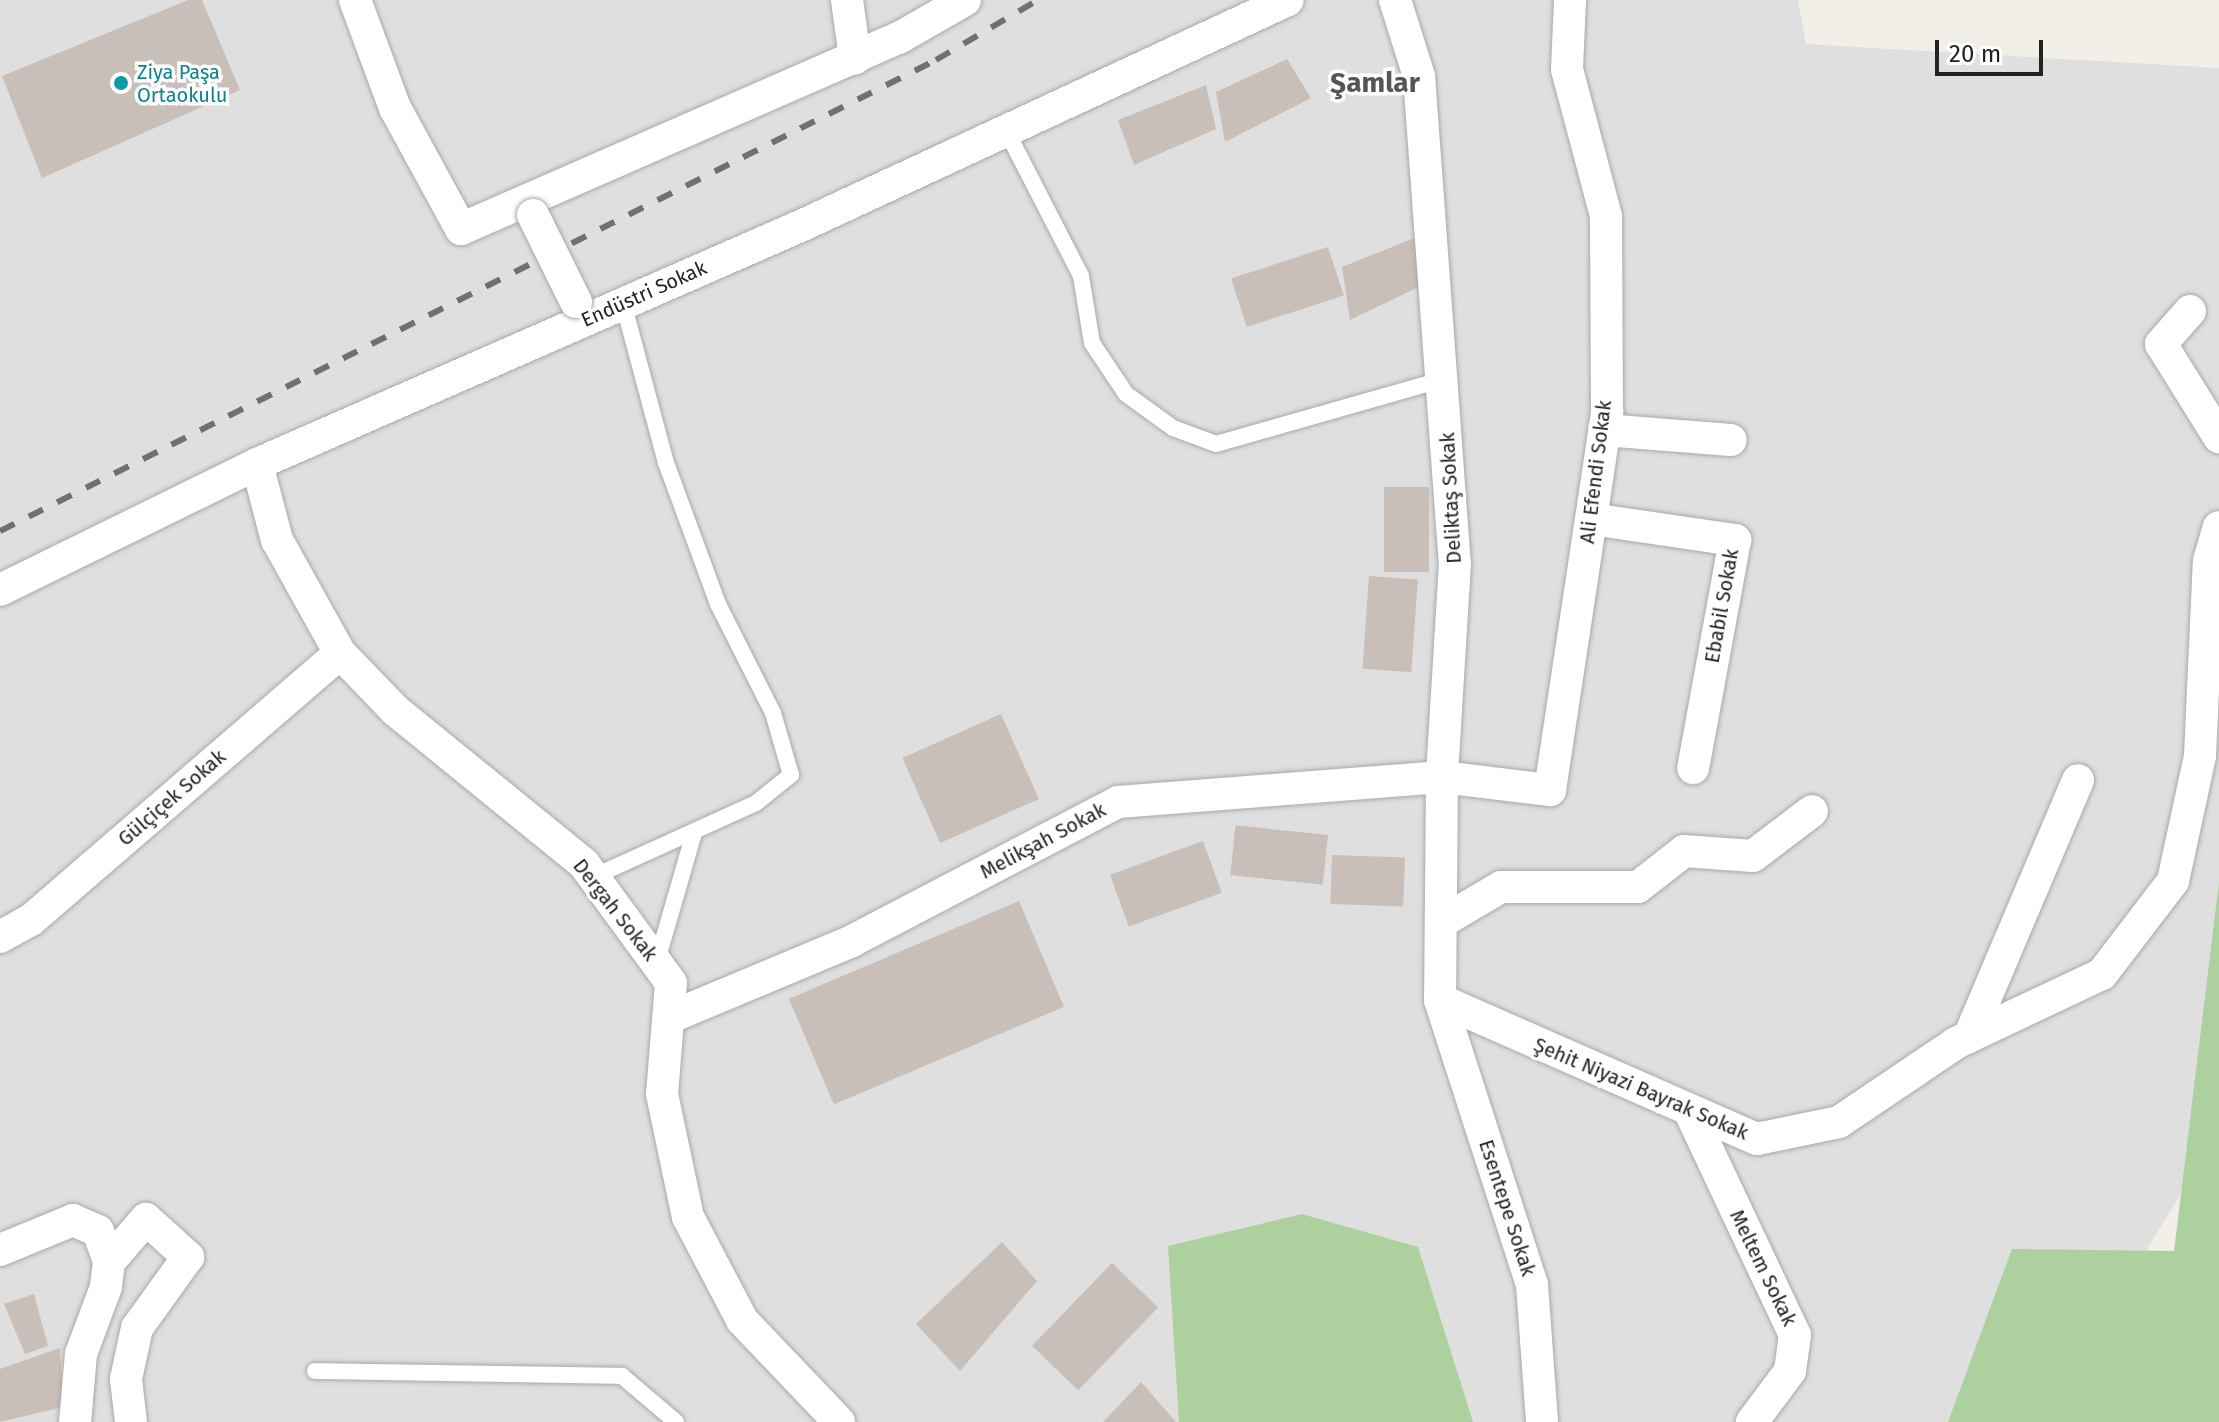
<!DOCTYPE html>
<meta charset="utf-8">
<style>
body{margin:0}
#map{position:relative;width:2219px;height:1422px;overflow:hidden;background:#f2efe9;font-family:"Fira Sans",sans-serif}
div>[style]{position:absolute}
.residential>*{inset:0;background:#e0dfdf}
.forest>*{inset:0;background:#add19e}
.building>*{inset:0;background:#c7bfb8;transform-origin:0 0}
.roads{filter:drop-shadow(0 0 2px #a9a9a9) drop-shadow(0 0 2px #a9a9a9)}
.lane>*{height:16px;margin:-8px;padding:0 8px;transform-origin:8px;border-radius:8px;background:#fff}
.street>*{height:32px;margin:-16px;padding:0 16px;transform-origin:16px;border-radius:16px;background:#fff}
.rail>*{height:6px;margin-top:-3px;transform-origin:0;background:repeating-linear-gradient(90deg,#707070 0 16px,transparent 0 32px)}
.bridges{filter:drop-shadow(0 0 2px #a9a9a9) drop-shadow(0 0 2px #a9a9a9)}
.street-bridge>*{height:32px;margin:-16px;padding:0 16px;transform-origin:16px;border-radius:16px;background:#fff}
.dots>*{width:22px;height:22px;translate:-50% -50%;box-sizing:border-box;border:4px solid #fff;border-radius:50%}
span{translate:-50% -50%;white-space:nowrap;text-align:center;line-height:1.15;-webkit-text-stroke:7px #fff;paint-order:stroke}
.culture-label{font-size:20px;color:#0d838f}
.left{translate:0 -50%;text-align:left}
.street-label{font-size:20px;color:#222}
.district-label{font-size:28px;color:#555;font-weight:700}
.scale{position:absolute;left:1935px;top:40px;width:108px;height:36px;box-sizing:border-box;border:4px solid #222;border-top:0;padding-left:10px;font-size:24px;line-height:28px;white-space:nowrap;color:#222;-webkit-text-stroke:6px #fff;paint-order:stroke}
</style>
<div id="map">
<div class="residential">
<i style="clip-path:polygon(0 0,1798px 0,1806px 44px,2219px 68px,2219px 1131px,2129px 1279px,2059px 1422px,0 1422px)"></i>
</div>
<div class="forest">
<i style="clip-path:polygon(2219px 882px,2219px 1422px,1948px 1422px,2012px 1249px,2174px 1251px)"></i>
<i style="clip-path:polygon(1302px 1214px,1418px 1247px,1473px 1422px,1179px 1422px,1168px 1246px)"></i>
</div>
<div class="building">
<i style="clip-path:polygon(188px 0,202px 0,240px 90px,42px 178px,2px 76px)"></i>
<i style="clip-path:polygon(1287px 59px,1311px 98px,1225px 142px,1216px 92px)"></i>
<i style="clip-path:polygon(1206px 85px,1216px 129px,1134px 165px,1118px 120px)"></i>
<i style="clip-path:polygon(1417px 237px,1429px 282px,1350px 320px,1342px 267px)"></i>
<i style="left:1328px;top:247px;width:51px;height:102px;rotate:72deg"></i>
<i style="left:1384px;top:487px;width:45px;height:85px"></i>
<i style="left:1369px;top:576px;width:49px;height:93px;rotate:4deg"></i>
<i style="left:1001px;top:714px;width:93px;height:108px;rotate:66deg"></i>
<i style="left:1328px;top:835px;width:50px;height:93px;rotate:96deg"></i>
<i style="left:1203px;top:841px;width:55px;height:99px;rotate:70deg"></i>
<i style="left:1332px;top:855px;width:73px;height:49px;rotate:2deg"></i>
<i style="left:1019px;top:901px;width:115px;height:250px;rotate:67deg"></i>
<i style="clip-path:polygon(1002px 1242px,1037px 1281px,960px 1371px,916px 1324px)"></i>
<i style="left:1112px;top:1263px;width:64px;height:115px;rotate:44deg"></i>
<i style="clip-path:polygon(34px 1294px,48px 1346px,25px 1354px,4px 1304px)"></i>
<i style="clip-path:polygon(60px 1348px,63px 1407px,0 1422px,0 1369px)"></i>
<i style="clip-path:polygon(1141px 1382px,1176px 1422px,1103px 1422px)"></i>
</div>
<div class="roads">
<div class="lane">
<i style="left:1006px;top:130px;width:164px;rotate:62.8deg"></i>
<i style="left:1081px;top:276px;width:68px;rotate:80.7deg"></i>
<i style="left:1092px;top:343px;width:61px;rotate:56.3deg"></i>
<i style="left:1126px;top:394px;width:58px;rotate:35.9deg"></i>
<i style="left:1173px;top:428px;width:46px;rotate:20.4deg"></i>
<i style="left:1216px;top:444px;width:237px;rotate:-15.9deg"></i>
<i style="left:593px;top:877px;width:179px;rotate:-24.4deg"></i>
<i style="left:756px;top:803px;width:45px;rotate:-38.7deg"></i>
<i style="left:791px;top:775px;width:65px;rotate:-106.2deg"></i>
<i style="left:773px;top:713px;width:122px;rotate:-116.8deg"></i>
<i style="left:718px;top:604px;width:150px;rotate:-110.2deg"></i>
<i style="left:666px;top:463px;width:166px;rotate:-105deg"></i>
<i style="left:657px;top:961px;width:130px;rotate:-73.9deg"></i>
<i style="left:315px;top:1371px;width:307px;rotate:0.9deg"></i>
<i style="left:622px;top:1376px;width:71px;rotate:40.4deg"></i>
</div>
<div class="street">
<i style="left:355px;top:0;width:115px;rotate:69.7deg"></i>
<i style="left:395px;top:108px;width:138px;rotate:61.4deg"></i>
<i style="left:461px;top:229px;width:478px;rotate:-23.6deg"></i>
<i style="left:899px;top:38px;width:76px;rotate:-29.9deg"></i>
<i style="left:847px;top:0;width:59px;rotate:82.1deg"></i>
<i style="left:1395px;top:0;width:80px;rotate:72.5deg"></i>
<i style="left:1419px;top:76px;width:488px;rotate:85.8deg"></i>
<i style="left:1455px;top:563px;width:214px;rotate:93.5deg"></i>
<i style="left:1442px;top:777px;width:223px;rotate:90.5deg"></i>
<i style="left:1440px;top:1000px;width:299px;rotate:72.1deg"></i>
<i style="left:1532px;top:1285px;width:137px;rotate:85.8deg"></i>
<i style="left:2190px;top:311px;width:44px;rotate:131.3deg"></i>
<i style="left:2161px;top:344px;width:110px;rotate:58.1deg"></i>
<i style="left:1604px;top:430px;width:127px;rotate:4.5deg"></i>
<i style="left:257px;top:464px;width:79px;rotate:75.3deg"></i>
<i style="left:277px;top:540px;width:129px;rotate:60.9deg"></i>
<i style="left:340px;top:653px;width:81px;rotate:46deg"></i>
<i style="left:396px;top:711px;width:242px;rotate:39.1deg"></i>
<i style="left:584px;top:864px;width:147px;rotate:53.8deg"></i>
<i style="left:671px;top:983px;width:111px;rotate:94.6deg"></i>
<i style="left:662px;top:1094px;width:126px;rotate:78.1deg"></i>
<i style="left:688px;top:1217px;width:116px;rotate:62.3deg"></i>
<i style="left:742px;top:1320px;width:141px;rotate:46.4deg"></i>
<i style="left:1591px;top:519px;width:146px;rotate:8.3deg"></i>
<i style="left:1735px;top:540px;width:232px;rotate:100.4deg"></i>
<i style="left:0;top:590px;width:286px;rotate:-26.1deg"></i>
<i style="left:257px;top:464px;width:598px;rotate:-23.65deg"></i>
<i style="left:805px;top:224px;width:532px;rotate:-24.88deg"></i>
<i style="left:1445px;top:920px;width:65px;rotate:-30.5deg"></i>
<i style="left:1501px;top:887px;width:137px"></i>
<i style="left:1638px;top:887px;width:58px;rotate:-38deg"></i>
<i style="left:1684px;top:851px;width:69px;rotate:4.1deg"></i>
<i style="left:1753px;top:856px;width:74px;rotate:-37.3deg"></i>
<i style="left:0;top:937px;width:35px;rotate:-29deg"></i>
<i style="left:31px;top:920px;width:408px;rotate:-40.8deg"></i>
<i style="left:1440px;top:1000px;width:346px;rotate:23.7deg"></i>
<i style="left:1757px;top:1139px;width:84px;rotate:-11.7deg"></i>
<i style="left:1839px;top:1122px;width:141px;rotate:-34deg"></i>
<i style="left:1956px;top:1043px;width:161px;rotate:-25.3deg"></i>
<i style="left:2102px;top:974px;width:117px;rotate:-52.6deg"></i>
<i style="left:2173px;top:881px;width:128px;rotate:-77.8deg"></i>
<i style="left:2200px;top:756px;width:195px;rotate:-87.4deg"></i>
<i style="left:2209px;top:561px;width:35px;rotate:-74deg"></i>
<i style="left:673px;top:1016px;width:194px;rotate:-22.7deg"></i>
<i style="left:852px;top:941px;width:300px;rotate:-27.6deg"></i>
<i style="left:1118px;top:802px;width:325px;rotate:-4.4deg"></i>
<i style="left:1442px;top:777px;width:109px;rotate:6.9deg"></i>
<i style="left:1550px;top:790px;width:383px;rotate:-81.4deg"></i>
<i style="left:1607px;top:411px;width:195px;rotate:-90.3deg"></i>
<i style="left:1606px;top:216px;width:152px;rotate:-104.9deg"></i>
<i style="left:1567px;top:69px;width:69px;rotate:-87.5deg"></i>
<i style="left:1969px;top:1037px;width:279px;rotate:-67deg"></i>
<i style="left:1689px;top:1110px;width:249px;rotate:64.8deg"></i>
<i style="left:1795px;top:1335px;width:36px;rotate:98deg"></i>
<i style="left:1790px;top:1371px;width:64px;rotate:126.7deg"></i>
<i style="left:0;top:1250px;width:79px;rotate:-22.3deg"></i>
<i style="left:73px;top:1220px;width:27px;rotate:24deg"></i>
<i style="left:98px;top:1231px;width:33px;rotate:70deg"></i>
<i style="left:109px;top:1262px;width:25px;rotate:97deg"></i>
<i style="left:106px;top:1287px;width:72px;rotate:110.5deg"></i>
<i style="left:81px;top:1354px;width:68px;rotate:95deg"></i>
<i style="left:109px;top:1262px;width:57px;rotate:-49.3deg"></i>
<i style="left:146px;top:1219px;width:57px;rotate:42.1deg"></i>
<i style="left:188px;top:1257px;width:87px;rotate:125.7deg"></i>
<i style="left:137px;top:1328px;width:52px;rotate:102.2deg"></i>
<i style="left:126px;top:1379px;width:43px;rotate:83.4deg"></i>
</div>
</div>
<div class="rail">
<i style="left:0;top:531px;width:1048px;rotate:-26.71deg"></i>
<i style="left:936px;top:60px;width:118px;rotate:-30.5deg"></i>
</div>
<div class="bridges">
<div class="street-bridge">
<i style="left:533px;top:215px;width:97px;rotate:63.7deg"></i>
</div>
</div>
<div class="dots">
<i style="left:121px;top:83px;background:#0f9aa8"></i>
</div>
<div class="culture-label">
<span class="left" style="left:137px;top:84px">Ziya Paşa<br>Ortaokulu</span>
</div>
<div class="street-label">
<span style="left:644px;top:294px;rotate:-24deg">Endüstri Sokak</span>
<span style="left:1596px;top:472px;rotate:-83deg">Ali Efendi Sokak</span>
<span style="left:1451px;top:498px;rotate:-93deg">Deliktaş Sokak</span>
<span style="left:1722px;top:606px;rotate:-80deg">Ebabil Sokak</span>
<span style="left:172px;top:798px;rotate:-41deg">Gülçiçek Sokak</span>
<span style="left:1043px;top:841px;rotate:-28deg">Melikşah Sokak</span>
<span style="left:615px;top:910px;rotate:52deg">Dergah Sokak</span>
<span style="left:1641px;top:1089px;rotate:23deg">Şehit Niyazi Bayrak Sokak</span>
<span style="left:1507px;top:1208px;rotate:72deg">Esentepe Sokak</span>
<span style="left:1763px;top:1268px;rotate:64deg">Meltem Sokak</span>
</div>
<div class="district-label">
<span style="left:1375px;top:83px">Şamlar</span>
</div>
<div class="scale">20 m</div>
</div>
